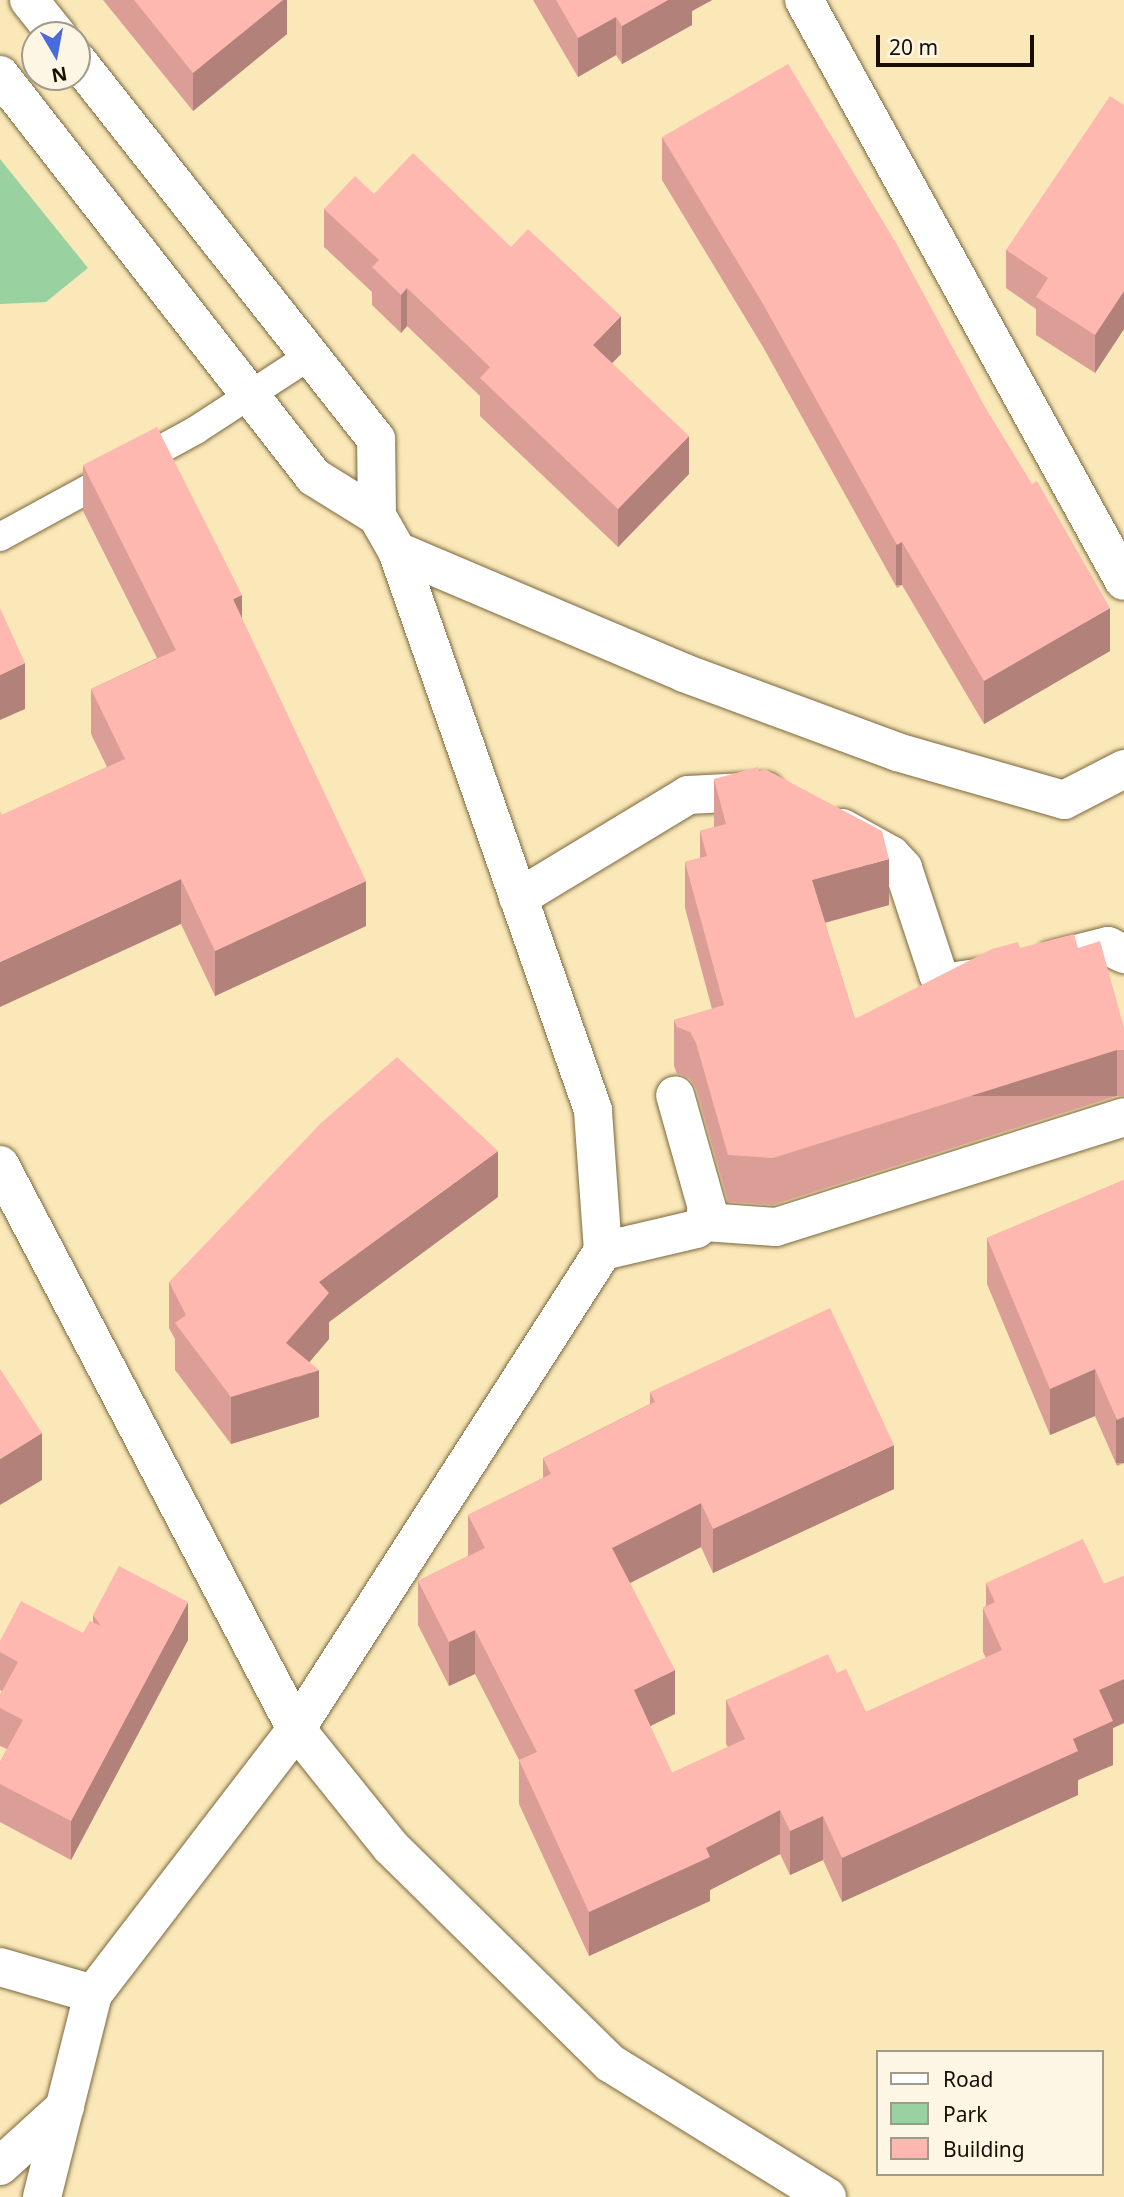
<!DOCTYPE html>
<style>
body{margin:0}
#map{position:relative;width:1124px;height:2197px;overflow:hidden;background:#fbe8b9;font-family:"Noto Sans",sans-serif}
div>[style]{position:absolute}
.green>*{inset:0;background:#99d2a0}
.roads{filter:drop-shadow(0 0 2px #7a683e) drop-shadow(0 0 2px #7a683e)}
.lane>*{height:28px;margin:-14px;padding:0 14px;transform-origin:14px;border-radius:14px;background:#fff}
.street>*{height:38px;margin:-19px;padding:0 19px;transform-origin:19px;border-radius:19px;background:#fff}
.wall>*{inset:0;background:#da9e96}
.shaded-wall>*{inset:0;background:#b2817a;transform-origin:0 0}
.building>*{inset:0;background:#feb8af}
span{translate:-50% -50%;white-space:nowrap;text-align:center;line-height:1.15;-webkit-text-stroke:7px #fef6e4;paint-order:stroke}
.legend{position:absolute;left:876px;top:2050px;width:228px;height:126px;box-sizing:border-box;background:#fef6e4;border:2px solid #a19989;margin:0;padding:9px 12px;list-style:none;font-size:21px;color:#150e01}
.legend li{display:flex;align-items:center;gap:14px;height:35px}
.legend b{width:35px;border:2px solid #a19989}
.north{position:absolute;left:21px;top:21px;width:70px;height:70px;box-sizing:border-box;background:#fef6e4;border:2px solid #a19989;border-radius:50%;rotate:170deg;font-size:19px;font-weight:700;line-height:28px;text-align:center;color:#150e01}
.north::after{content:'';display:block;margin:auto;width:24px;height:32px;background:#486add;clip-path:polygon(50% 0,100% 100%,50% 72%,0 100%)}
.scale{position:absolute;left:876px;top:35px;width:158px;height:32px;box-sizing:border-box;border:4px solid #150e01;border-top:0;padding-left:9px;font-size:21px;line-height:24px;white-space:nowrap;color:#150e01;-webkit-text-stroke:5px #fef6e4;paint-order:stroke}
</style>
<div id="map">
<div class="green">
<i style="clip-path:polygon(0 159px,88px 268px,46px 302px,0 304px)"></i>
</div>
<div class="roads">
<div class="lane">
<i style="left:0;top:537px;width:223px;rotate:-28.6deg"></i>
<i style="left:196px;top:430px;width:137px;rotate:-33.1deg"></i>
</div>
<div class="street">
<i style="left:29px;top:0;width:45px;rotate:51.3deg"></i>
<i style="left:804px;top:0;width:663px;rotate:61.16deg"></i>
<i style="left:0;top:75px;width:510px;rotate:52.01deg"></i>
<i style="left:314px;top:477px;width:74px;rotate:31.8deg"></i>
<i style="left:397px;top:551px;width:312px;rotate:23deg"></i>
<i style="left:684px;top:673px;width:227px;rotate:20.3deg"></i>
<i style="left:897px;top:752px;width:174px;rotate:16deg"></i>
<i style="left:1064px;top:800px;width:68px;rotate:-27.3deg"></i>
<i style="left:842px;top:828px;width:56px;rotate:28.9deg"></i>
<i style="left:891px;top:855px;width:18px;rotate:47deg"></i>
<i style="left:903px;top:868px;width:112px;rotate:71.7deg"></i>
<i style="left:938px;top:974px;width:14px;rotate:34deg"></i>
<i style="left:950px;top:982px;width:40px;rotate:-8.5deg"></i>
<i style="left:518px;top:898px;width:199px;rotate:-31.2deg"></i>
<i style="left:688px;top:795px;width:78px;rotate:-2.9deg"></i>
<i style="left:1052px;top:960px;width:58px;rotate:-14deg"></i>
<i style="left:1108px;top:946px;width:18px;rotate:27deg"></i>
<i style="left:0;top:1165px;width:637px;rotate:62.31deg"></i>
<i style="left:296px;top:1729px;width:151px;rotate:51.2deg"></i>
<i style="left:391px;top:1847px;width:308px;rotate:44.6deg"></i>
<i style="left:610px;top:2063px;width:255px;rotate:31.7deg"></i>
<i style="left:704px;top:1222px;width:72px;rotate:4deg"></i>
<i style="left:776px;top:1227px;width:365px;rotate:-17.5deg"></i>
<i style="left:603px;top:1251px;width:96px;rotate:-13.3deg"></i>
<i style="left:696px;top:1229px;width:11px;rotate:-41deg"></i>
<i style="left:704px;top:1222px;width:14px;rotate:-78deg"></i>
<i style="left:707px;top:1208px;width:117px;rotate:-105.8deg"></i>
<i style="left:0;top:1967px;width:97px;rotate:16.2deg"></i>
<i style="left:0;top:2166px;width:88px;rotate:-42.2deg"></i>
<i style="left:42px;top:2197px;width:209px;rotate:-75.9deg"></i>
<i style="left:93px;top:1994px;width:334px;rotate:-52.5deg"></i>
<i style="left:296px;top:1729px;width:568px;rotate:-57.29deg"></i>
<i style="left:603px;top:1251px;width:141px;rotate:-94.1deg"></i>
<i style="left:593px;top:1110px;width:592px;rotate:-109.32deg"></i>
<i style="left:397px;top:551px;width:40px;rotate:-119.7deg"></i>
<i style="left:377px;top:516px;width:77px;rotate:-90.7deg"></i>
<i style="left:376px;top:439px;width:482px;rotate:-128.3deg"></i>
</div>
</div>
<div class="wall">
<i style="clip-path:polygon(103px 0,287px 0,287px 34px,193px 111px)"></i>
<i style="clip-path:polygon(533px 0,712px 0,692px 11px,692px 25px,622px 64px,616px 55px,578px 77px)"></i>
<i style="clip-path:polygon(1124px 105px,1124px 329px,1095px 373px,1036px 335px,1036px 309px,1006px 288px,1006px 250px)"></i>
<i style="clip-path:polygon(662px 137px,1110px 651px,984px 724px,902px 585px,897px 588px,763px 347px,662px 180px)"></i>
<i style="clip-path:polygon(374px 194px,621px 354px,612px 363px,689px 474px,618px 547px,480px 416px,480px 396px,407px 326px,401px 333px,372px 305px,372px 292px,324px 247px,324px 209px)"></i>
<i style="clip-path:polygon(83px 465px,242px 619px,366px 926px,215px 996px,181px 924px,2px 815px,107px 767px,91px 734px,91px 689px,157px 658px,83px 511px)"></i>
<i style="clip-path:polygon(759px 771px,889px 905px,825px 923px,855px 1019px,1020px 948px,1078px 948px,1124px 1028px,1124px 1096px,1117px 1096px,773px 1205px,728px 1202px,696px 1089px,690px 1079px,677px 1074px,674px 1066px,674px 1020px,712px 1009px,685px 908px,685px 862px,700px 858px,700px 831px,714px 827px,714px 779px)"></i>
<i style="clip-path:polygon(1124px 1180px,1124px 1463px,1117px 1466px,1095px 1416px,1050px 1435px,987px 1284px,987px 1238px)"></i>
<i style="clip-path:polygon(498px 1197px,329px 1322px,329px 1339px,309px 1362px,319px 1417px,231px 1444px,175px 1370px,175px 1339px,169px 1328px,169px 1282px)"></i>
<i style="clip-path:polygon(650px 1392px,894px 1489px,713px 1573px,701px 1547px,630px 1583px,675px 1714px,650px 1726px,672px 1773px,728px 1747px,726px 1744px,726px 1700px,837px 1673px,866px 1712px,986px 1658px,983px 1652px,983px 1608px,986px 1606px,986px 1583px,1104px 1584px,1124px 1576px,1124px 1723px,1113px 1728px,1113px 1765px,1078px 1780px,1078px 1795px,842px 1902px,823px 1860px,790px 1875px,780px 1854px,710px 1890px,710px 1901px,589px 1956px,519px 1804px,519px 1760px,475px 1674px,449px 1686px,418px 1625px,418px 1581px,468px 1556px,468px 1515px,543px 1478px,543px 1458px,650px 1404px)"></i>
<i style="clip-path:polygon(93px 1615px,188px 1640px,71px 1860px,0 1822px,0 1762px,7px 1749px,0 1746px,0 1695px,2px 1691px,0 1690px,0 1641px,83px 1633px,93px 1622px)"></i>
</div>
<div class="shaded-wall">
<i style="clip-path:polygon(272px 0,287px 0,287px 34px,193px 111px,193px 73px)"></i>
<i style="clip-path:polygon(668px 0,712px 0,692px 11px,692px 25px,622px 64px,622px 26px)"></i>
<i style="clip-path:polygon(616px 17px,616px 55px,578px 77px,578px 38px)"></i>
<i style="clip-path:polygon(407px 288px,407px 326px,401px 333px,401px 295px)"></i>
<i style="clip-path:polygon(1124px 291px,1124px 329px,1095px 373px,1095px 335px)"></i>
<i style="clip-path:polygon(621px 316px,621px 354px,593px 383px,593px 345px)"></i>
<i style="clip-path:polygon(689px 436px,689px 474px,618px 547px,618px 509px)"></i>
<i style="left:902px;top:542px;width:43px;height:6px;rotate:90deg"></i>
<i style="clip-path:polygon(242px 595px,242px 640px,233px 599px)"></i>
<i style="clip-path:polygon(1110px 608px,1110px 651px,984px 724px,984px 681px)"></i>
<i style="clip-path:polygon(25px 663px,25px 709px,0 720px,0 675px)"></i>
<i style="clip-path:polygon(889px 859px,889px 905px,812px 926px,812px 880px)"></i>
<i style="clip-path:polygon(181px 879px,181px 924px,0 1007px,0 962px)"></i>
<i style="clip-path:polygon(366px 881px,366px 926px,215px 996px,215px 951px)"></i>
<i style="left:1117px;top:1050px;width:46px;height:361px;rotate:90deg"></i>
<i style="clip-path:polygon(498px 1151px,498px 1197px,329px 1322px,329px 1339px,296px 1378px,319px 1370px,319px 1417px,231px 1444px,231px 1397px,286px 1343px,319px 1282px)"></i>
<i style="clip-path:polygon(1095px 1369px,1095px 1416px,1050px 1435px,1050px 1389px)"></i>
<i style="left:1124px;top:1417px;width:46px;height:8px;rotate:90deg"></i>
<i style="clip-path:polygon(42px 1433px,42px 1480px,0 1505px,0 1459px)"></i>
<i style="clip-path:polygon(894px 1445px,894px 1489px,713px 1573px,713px 1529px)"></i>
<i style="clip-path:polygon(701px 1503px,701px 1547px,612px 1592px,612px 1548px)"></i>
<i style="clip-path:polygon(188px 1602px,188px 1640px,71px 1860px,71px 1821px)"></i>
<i style="clip-path:polygon(475px 1630px,475px 1674px,449px 1686px,449px 1642px)"></i>
<i style="clip-path:polygon(675px 1670px,675px 1714px,634px 1734px,634px 1690px)"></i>
<i style="clip-path:polygon(1124px 1679px,1124px 1723px,1113px 1728px,1113px 1765px,1078px 1780px,1078px 1795px,842px 1902px,842px 1858px,1073px 1739px,1099px 1690px)"></i>
<i style="clip-path:polygon(780px 1810px,780px 1854px,710px 1890px,710px 1901px,589px 1956px,589px 1912px,706px 1848px)"></i>
<i style="clip-path:polygon(823px 1816px,823px 1860px,790px 1875px,790px 1831px)"></i>
</div>
<div class="building">
<i style="clip-path:polygon(134px 0,283px 0,193px 73px)"></i>
<i style="clip-path:polygon(556px 0,668px 0,622px 26px,616px 17px,578px 38px)"></i>
<i style="clip-path:polygon(788px 64px,896px 243px,985px 407px,1032px 484px,1037px 481px,1110px 608px,984px 681px,902px 542px,897px 545px,763px 304px,662px 137px)"></i>
<i style="clip-path:polygon(1110px 96px,1124px 105px,1124px 291px,1095px 335px,1036px 297px,1048px 278px,1006px 250px)"></i>
<i style="clip-path:polygon(413px 153px,511px 247px,528px 229px,621px 316px,593px 345px,689px 436px,618px 509px,480px 378px,490px 367px,407px 288px,401px 295px,372px 267px,379px 260px,324px 209px,355px 176px,374px 194px)"></i>
<i style="clip-path:polygon(157px 427px,242px 595px,233px 599px,366px 881px,215px 951px,181px 879px,0 962px,0 811px,2px 815px,125px 759px,91px 689px,176px 650px,83px 465px)"></i>
<i style="clip-path:polygon(0 608px,25px 663px,0 675px)"></i>
<i style="clip-path:polygon(758px 767px,759px 771px,765px 769px,882px 831px,889px 859px,812px 880px,855px 1019px,992px 949px,1018px 942px,1020px 948px,1074px 934px,1078px 948px,1100px 941px,1124px 1028px,1124px 1050px,1117px 1050px,773px 1158px,728px 1155px,696px 1043px,690px 1032px,677px 1027px,674px 1020px,724px 1005px,685px 862px,707px 856px,700px 831px,726px 824px,714px 779px)"></i>
<i style="clip-path:polygon(397px 1057px,498px 1151px,319px 1282px,329px 1293px,286px 1343px,319px 1370px,231px 1397px,175px 1323px,186px 1315px,169px 1282px,321px 1123px)"></i>
<i style="clip-path:polygon(1124px 1180px,1124px 1417px,1117px 1420px,1095px 1369px,1050px 1389px,987px 1238px)"></i>
<i style="clip-path:polygon(830px 1308px,894px 1445px,713px 1529px,701px 1503px,612px 1548px,675px 1670px,634px 1690px,672px 1773px,745px 1739px,726px 1700px,828px 1654px,837px 1673px,846px 1669px,866px 1712px,1002px 1650px,983px 1608px,995px 1602px,986px 1583px,1083px 1539px,1104px 1584px,1124px 1576px,1124px 1679px,1099px 1690px,1113px 1721px,1073px 1739px,1078px 1751px,842px 1858px,823px 1816px,790px 1831px,780px 1810px,706px 1848px,710px 1857px,589px 1912px,519px 1760px,537px 1752px,475px 1630px,449px 1642px,418px 1581px,485px 1548px,468px 1515px,551px 1474px,543px 1458px,655px 1402px,650px 1392px)"></i>
<i style="clip-path:polygon(0 1369px,42px 1433px,0 1459px)"></i>
<i style="clip-path:polygon(119px 1566px,188px 1602px,71px 1821px,0 1784px,0 1762px,23px 1720px,0 1708px,0 1695px,18px 1662px,0 1652px,0 1641px,21px 1601px,83px 1633px,90px 1621px,101px 1626px,93px 1615px)"></i>
</div>
<ul class="legend">
<li><b style="height:9px;background:#fff"></b>Road</li>
<li><b style="height:19px;background:#99d2a0"></b>Park</li>
<li><b style="height:19px;background:#feb8af"></b>Building</li>
</ul>
<div class="north">N</div>
<div class="scale">20 m</div>
</div>
